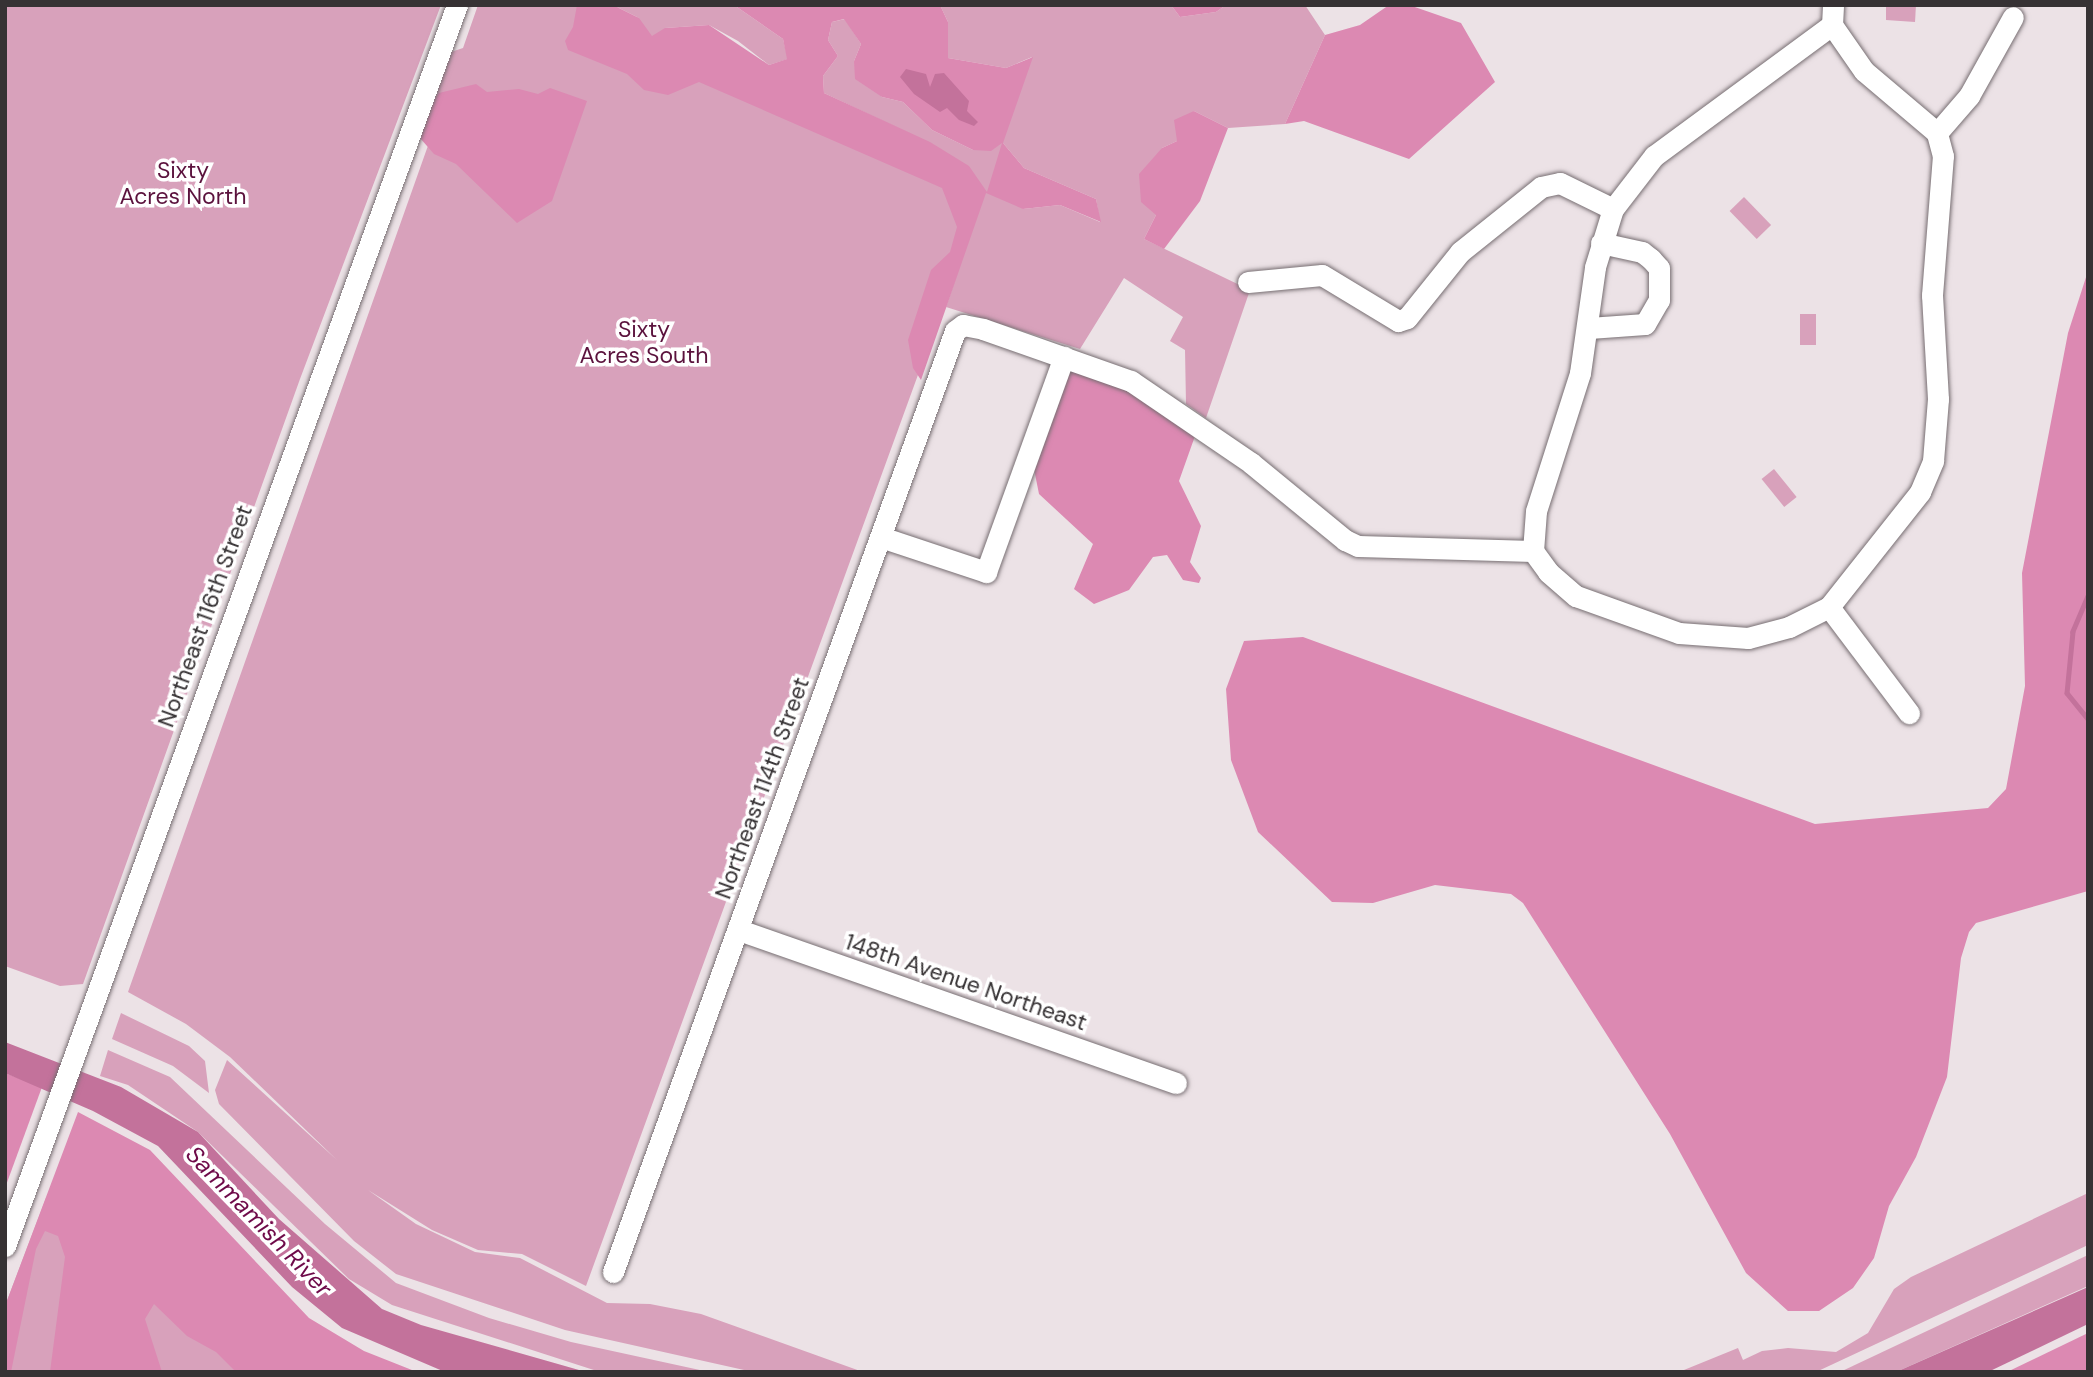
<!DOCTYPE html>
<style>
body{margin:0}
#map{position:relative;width:2093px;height:1377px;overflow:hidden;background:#ece2e6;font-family:"DM Sans",sans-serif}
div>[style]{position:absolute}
.green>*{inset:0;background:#d8a1bb;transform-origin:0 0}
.forest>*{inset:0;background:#dc89b2}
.water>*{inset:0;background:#c3729b}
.stream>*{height:4.5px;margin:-2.25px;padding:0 2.25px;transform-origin:2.25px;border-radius:2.25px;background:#c3729b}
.roads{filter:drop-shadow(0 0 2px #776e72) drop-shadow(0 0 2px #776e72)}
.minor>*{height:21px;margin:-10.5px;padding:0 10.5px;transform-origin:10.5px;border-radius:10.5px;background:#fff}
span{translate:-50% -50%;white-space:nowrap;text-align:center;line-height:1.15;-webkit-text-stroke:7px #fff;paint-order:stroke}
.park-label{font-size:23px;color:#5b123d}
.street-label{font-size:23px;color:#363234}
.water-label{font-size:24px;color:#6e0a49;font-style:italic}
.frame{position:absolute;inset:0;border:7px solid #363234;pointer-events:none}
</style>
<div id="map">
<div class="green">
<i style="clip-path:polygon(5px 5px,441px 5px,300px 379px,83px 984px,60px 986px,5px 966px)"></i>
<i style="clip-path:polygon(evenodd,478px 5px,595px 5px,639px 18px,613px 5px,734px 5px,783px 39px,788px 59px,769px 65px,738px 41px,709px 25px,665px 28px,936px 146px,824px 93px,823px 76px,838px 56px,828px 40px,832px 22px,845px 19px,861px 44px,854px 61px,882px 97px,903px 102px,932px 130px,973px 150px,1032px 57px,1006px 68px,948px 58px,948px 22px,940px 5px,1171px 5px,1180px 17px,1216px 12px,1226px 5px,1305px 5px,1325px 35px,1285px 124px,1228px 128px,1194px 111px,1177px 141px,1162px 148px,1156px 215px,1144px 239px,1250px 290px,1206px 418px,1186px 404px,1185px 350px,1170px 341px,1183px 317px,1124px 278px,1080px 349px,946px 307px,985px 191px,586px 1286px,522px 1254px,478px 1250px,432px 1230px,368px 1190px,416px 1224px,475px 1252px,520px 1258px,607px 1303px,650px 1304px,701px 1314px,863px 1372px,753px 1372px,565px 1330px,396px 1274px,354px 1241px,219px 1104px,215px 1090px,227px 1060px,337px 1160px,230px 1057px,186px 1024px,128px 992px,447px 92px,430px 105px,451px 52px,463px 48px,478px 5px,1003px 143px,1024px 168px,1096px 199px,1100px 222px,1060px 205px,1023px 209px,1003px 143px)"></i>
<i style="clip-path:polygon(1886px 5px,1916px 5px,1915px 22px,1886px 20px)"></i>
<i style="left:1744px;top:197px;width:39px;height:20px;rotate:46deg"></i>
<i style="left:1800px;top:314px;width:16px;height:31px"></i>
<i style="left:1774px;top:469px;width:36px;height:16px;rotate:51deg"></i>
<i style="clip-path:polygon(121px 1013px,189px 1046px,205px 1061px,209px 1093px,173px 1066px,112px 1039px)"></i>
<i style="clip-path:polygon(108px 1050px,170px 1077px,325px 1224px,396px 1283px,489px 1318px,571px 1342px,709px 1372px,600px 1372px,392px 1305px,349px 1279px,198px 1132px,128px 1085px,100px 1076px)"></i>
<i style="clip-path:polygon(2088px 1193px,2088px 1245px,1816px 1372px,1679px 1372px,1738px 1348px,1743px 1360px,1762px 1351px,1788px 1348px,1836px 1352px,1868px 1333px,1894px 1289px,1911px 1277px)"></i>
<i style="clip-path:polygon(46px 1198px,292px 1372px,5px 1372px,5px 1306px)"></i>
<i style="clip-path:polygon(2088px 1255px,2088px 1286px,1896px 1372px,1840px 1372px)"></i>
</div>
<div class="forest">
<i style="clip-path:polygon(evenodd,577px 5px,613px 5px,639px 18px,652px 36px,665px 28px,709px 25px,769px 65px,787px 59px,783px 39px,734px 5px,940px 5px,948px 22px,948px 58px,1006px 68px,1033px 57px,1003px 143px,1024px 168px,1096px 199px,1101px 222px,1060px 205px,1023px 209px,986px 193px,921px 380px,913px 368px,908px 340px,931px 270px,950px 252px,957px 227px,942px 188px,699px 82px,668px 95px,644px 90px,627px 74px,568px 50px,565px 41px,573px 27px,577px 5px,844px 19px,861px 44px,854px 61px,855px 79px,882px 97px,903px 102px,932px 130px,973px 150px,991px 151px,1002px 143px,987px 192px,969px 166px,930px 142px,824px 93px,823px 76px,838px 56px,828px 40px,832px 22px,844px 19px)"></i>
<i style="clip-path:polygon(1171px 5px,1226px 5px,1216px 12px,1180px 17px)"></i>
<i style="clip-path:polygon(1389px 5px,1409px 5px,1461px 23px,1495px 82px,1409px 159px,1304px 121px,1285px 124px,1325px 35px,1360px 25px)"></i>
<i style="clip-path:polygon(476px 84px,487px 92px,519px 89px,538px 94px,550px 88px,587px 101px,552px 201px,517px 223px,456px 164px,434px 154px,420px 138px,430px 105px,439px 93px)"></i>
<i style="clip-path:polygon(1194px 111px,1228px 128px,1200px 201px,1164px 249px,1144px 239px,1156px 215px,1141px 202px,1139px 174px,1162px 148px,1177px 141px,1174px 120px)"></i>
<i style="clip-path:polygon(2088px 271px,2088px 891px,1976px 923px,1969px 932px,1961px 958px,1947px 1077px,1916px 1157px,1889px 1206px,1874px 1258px,1853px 1288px,1819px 1311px,1788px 1311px,1746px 1273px,1670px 1134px,1523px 903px,1511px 894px,1435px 885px,1373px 903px,1332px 902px,1258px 832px,1231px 760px,1226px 689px,1244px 641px,1303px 637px,1815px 824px,1988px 808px,2006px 789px,2025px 686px,2022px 573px,2068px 333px)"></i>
<i style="clip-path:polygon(1067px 367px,1154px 401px,1195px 436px,1179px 481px,1201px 526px,1190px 562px,1201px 578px,1199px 583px,1183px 580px,1167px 555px,1153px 557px,1129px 590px,1094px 604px,1074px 589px,1093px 544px,1039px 494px,1034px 469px)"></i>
<i style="clip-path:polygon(5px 1073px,42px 1087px,5px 1188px)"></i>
<i style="clip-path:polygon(78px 1112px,150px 1150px,309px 1318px,364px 1351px,417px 1372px,236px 1372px,216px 1352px,187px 1336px,154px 1304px,145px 1319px,162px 1372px,50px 1372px,65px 1257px,58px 1236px,45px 1231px,36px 1249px,11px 1372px,5px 1372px,5px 1306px)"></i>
<i style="clip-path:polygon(2088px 1333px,2088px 1372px,2007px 1372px)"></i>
</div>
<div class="water">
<i style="clip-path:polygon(906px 69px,926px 74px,930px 87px,935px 74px,944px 73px,969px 101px,967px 111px,978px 122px,974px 126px,959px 120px,947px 108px,940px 112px,914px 94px,900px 77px)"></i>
<i style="clip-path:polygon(5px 1042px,121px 1087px,198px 1132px,279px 1219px,382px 1309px,421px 1325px,586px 1372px,445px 1372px,342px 1328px,292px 1287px,158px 1146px,93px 1111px,5px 1073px)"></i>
<i style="clip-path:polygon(2088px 1287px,2088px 1324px,1988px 1372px,1896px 1372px)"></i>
</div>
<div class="stream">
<i style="left:2088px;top:596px;width:39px;rotate:113deg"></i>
<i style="left:2073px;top:632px;width:61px;rotate:95.6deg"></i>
<i style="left:2067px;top:693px;width:33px;rotate:51deg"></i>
</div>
<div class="roads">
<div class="minor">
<i style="left:1832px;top:25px;width:56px;rotate:55.2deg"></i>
<i style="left:1864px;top:71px;width:96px;rotate:40.3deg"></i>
<i style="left:1937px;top:133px;width:49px;rotate:-49.1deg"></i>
<i style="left:1969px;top:96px;width:90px;rotate:-60.9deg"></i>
<i style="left:1248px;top:282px;width:74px;rotate:-5.4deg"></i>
<i style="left:1322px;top:275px;width:89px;rotate:31.2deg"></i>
<i style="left:1398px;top:321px;width:9px;rotate:-18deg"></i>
<i style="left:1407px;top:318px;width:85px;rotate:-51.2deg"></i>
<i style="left:1460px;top:252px;width:104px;rotate:-38.7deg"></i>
<i style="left:1541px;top:187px;width:19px;rotate:-12deg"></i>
<i style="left:1560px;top:183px;width:59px;rotate:26.1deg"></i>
<i style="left:1589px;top:328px;width:56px;rotate:-4.1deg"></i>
<i style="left:1645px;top:324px;width:28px;rotate:-60deg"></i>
<i style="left:1659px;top:300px;width:32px;rotate:-90deg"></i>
<i style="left:1659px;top:268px;width:12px;rotate:-132deg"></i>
<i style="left:1651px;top:259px;width:11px;rotate:-142deg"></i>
<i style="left:1642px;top:252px;width:42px;rotate:-167.6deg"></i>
<i style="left:881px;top:537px;width:111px;rotate:18.4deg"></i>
<i style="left:986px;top:572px;width:229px;rotate:-70.1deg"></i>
<i style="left:1533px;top:551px;width:40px;rotate:-85.7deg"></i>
<i style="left:1536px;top:511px;width:145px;rotate:-72.3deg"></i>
<i style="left:1580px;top:373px;width:107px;rotate:-81.9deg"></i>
<i style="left:1595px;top:267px;width:61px;rotate:-72.8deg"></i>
<i style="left:1613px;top:209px;width:67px;rotate:-52.3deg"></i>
<i style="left:1654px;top:156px;width:221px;rotate:-36.4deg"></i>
<i style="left:1832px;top:25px;width:20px;rotate:-87deg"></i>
<i style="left:1829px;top:607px;width:133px;rotate:53deg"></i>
<i style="left:739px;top:930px;width:463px;rotate:19.3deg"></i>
<i style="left:5px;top:1246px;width:1321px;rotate:-69.99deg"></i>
<i style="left:613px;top:1272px;width:1001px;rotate:-70.03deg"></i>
<i style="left:955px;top:331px;width:10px;rotate:-37deg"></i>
<i style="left:963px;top:325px;width:20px;rotate:11deg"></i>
<i style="left:983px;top:329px;width:157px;rotate:19.4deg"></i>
<i style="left:1131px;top:381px;width:145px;rotate:34.3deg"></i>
<i style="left:1251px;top:463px;width:122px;rotate:39.3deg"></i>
<i style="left:1345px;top:540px;width:14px;rotate:25deg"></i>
<i style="left:1358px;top:546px;width:175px;rotate:1.6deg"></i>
<i style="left:1533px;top:551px;width:26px;rotate:54deg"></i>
<i style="left:1548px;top:572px;width:37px;rotate:41deg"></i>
<i style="left:1576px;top:596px;width:109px;rotate:19.8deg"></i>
<i style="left:1679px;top:633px;width:69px;rotate:4.1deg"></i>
<i style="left:1748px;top:638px;width:42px;rotate:-15deg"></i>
<i style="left:1789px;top:627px;width:45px;rotate:-26.6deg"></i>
<i style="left:1829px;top:607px;width:147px;rotate:-51.6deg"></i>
<i style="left:1920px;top:492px;width:34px;rotate:-67deg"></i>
<i style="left:1933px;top:461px;width:62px;rotate:-85.4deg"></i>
<i style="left:1938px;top:399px;width:104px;rotate:-93.3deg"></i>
<i style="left:1932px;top:295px;width:139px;rotate:-85.5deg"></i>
<i style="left:1943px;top:156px;width:24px;rotate:-105deg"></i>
</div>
</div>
<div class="park-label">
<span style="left:183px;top:183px">Sixty<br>Acres North</span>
<span style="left:644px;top:342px">Sixty<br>Acres South</span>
</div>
<div class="street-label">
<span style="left:205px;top:616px;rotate:-70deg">Northeast 116th Street</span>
<span style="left:762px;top:788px;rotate:-70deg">Northeast 114th Street</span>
<span style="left:966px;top:982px;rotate:19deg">148th Avenue Northeast</span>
</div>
<div class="water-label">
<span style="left:259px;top:1221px;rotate:46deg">Sammamish River</span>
</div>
<div class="frame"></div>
</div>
